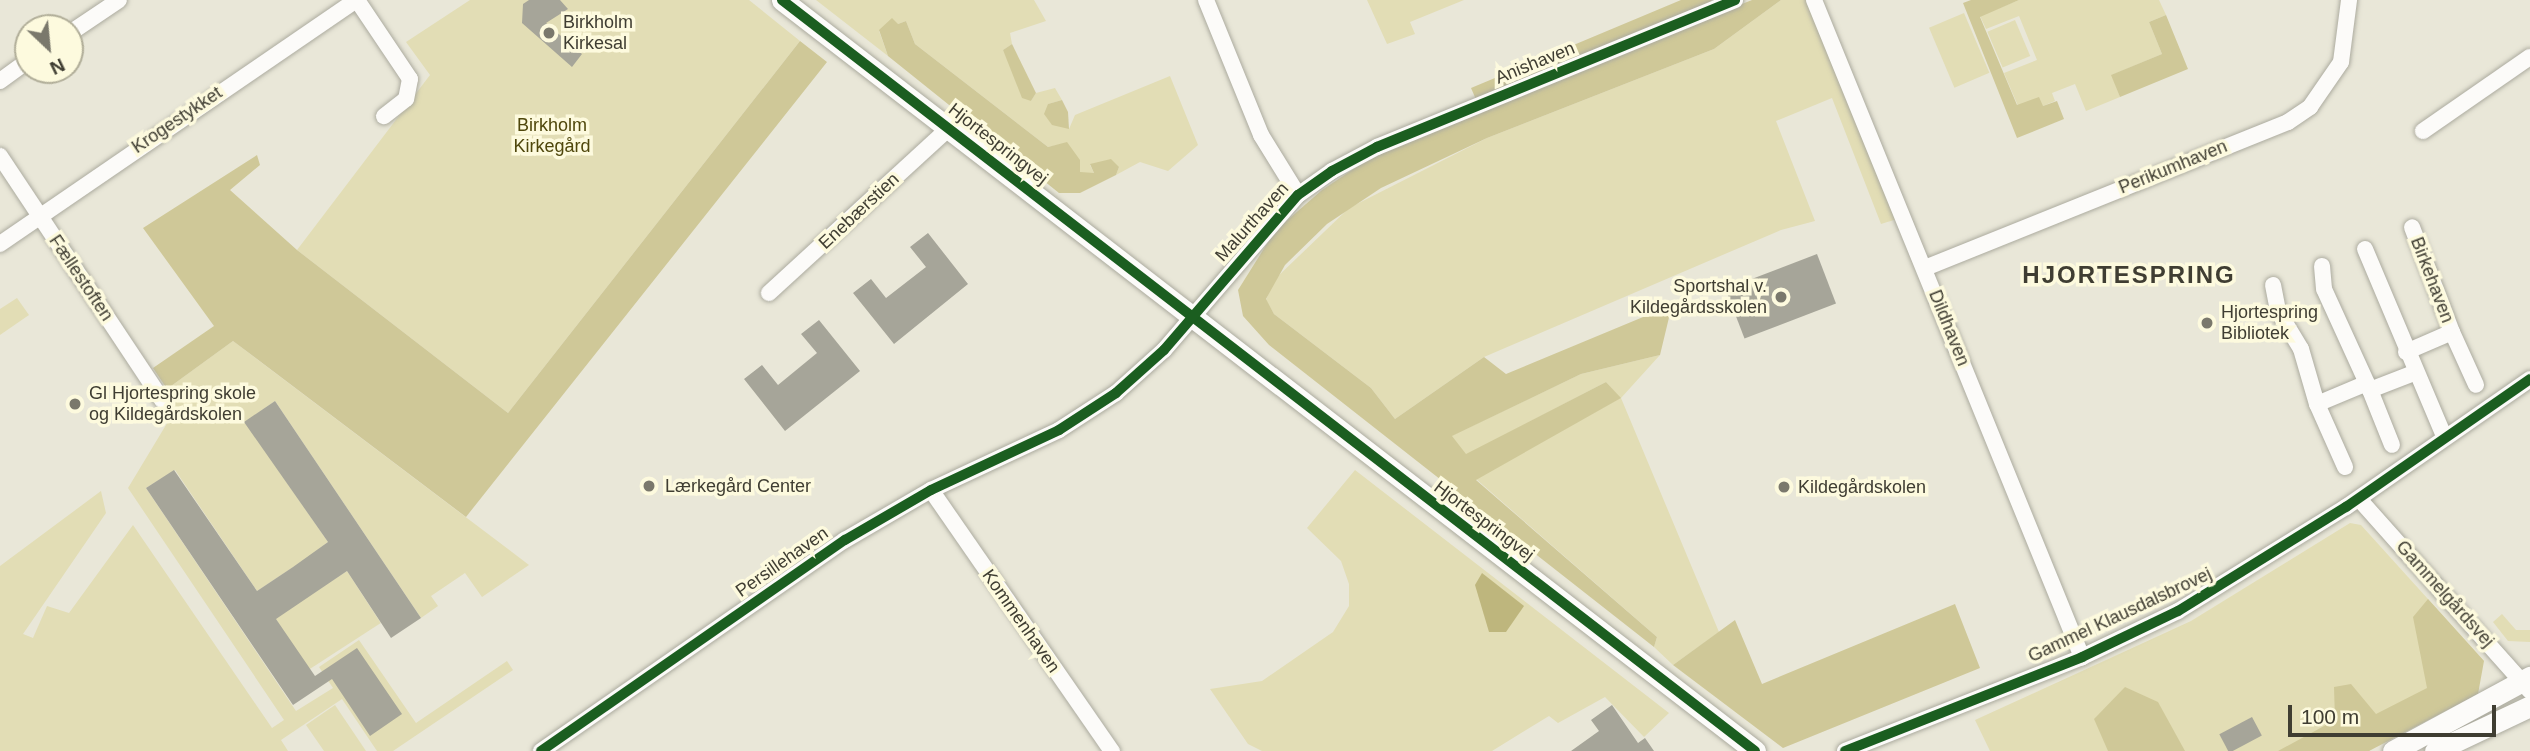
<!DOCTYPE html>
<meta charset="utf-8">
<style>
body{margin:0}
#map{position:relative;width:2530px;height:751px;overflow:hidden;background:#e9e7d8;font-family:Helvetica,sans-serif}
div>[style]{position:absolute}
.green>*{inset:0;background:#e2ddb5;transform-origin:0 0}
.forest>*{inset:0;background:#cfc898}
.water>*{inset:0;background:#beb67d}
.building>*{inset:0;background:#a6a599;transform-origin:0 0}
.roads{filter:drop-shadow(0 0 2px #acab9f) drop-shadow(0 0 2px #acab9f)}
.street>*{height:16px;margin:-8px;padding:0 8px;transform-origin:8px;border-radius:8px;background:#fcfbf9}
.secondary>*{height:21px;margin:-10.5px;padding:0 10.5px;transform-origin:10.5px;border-radius:10.5px;background:#fcfbf9}
.cycleway>*{height:10px;margin:-5px;padding:0 5px;transform-origin:5px;border-radius:5px;background:#1b5e20}
.dots>*{width:19px;height:19px;translate:-50% -50%;box-sizing:border-box;border:4px solid #fdfade;border-radius:50%}
span{translate:-50% -50%;white-space:nowrap;text-align:center;line-height:1.15;-webkit-text-stroke:7px #fdfade;paint-order:stroke}
.poi-label{font-size:18px;color:#3f3d32}
.left{translate:0 -50%;text-align:left}
.right{translate:-100% -50%;text-align:right}
.street-label{font-size:18px;color:#3f3d32}
.park-label{font-size:18px;color:#4f470c}
.district-label{font-size:24px;color:#3f3d32;font-weight:700;letter-spacing:2px}
.north{position:absolute;left:14px;top:14px;width:70px;height:70px;box-sizing:border-box;background:#fdfade;border:2px solid #b1ae99;border-radius:50%;rotate:154deg;font-size:19px;font-weight:700;line-height:28px;text-align:center;color:#3f3d32}
.north::after{content:'';display:block;margin:auto;width:24px;height:32px;background:#7a786c;clip-path:polygon(50% 0,100% 100%,50% 72%,0 100%)}
.scale{position:absolute;left:2288px;top:705px;width:208px;height:32px;box-sizing:border-box;border:4px solid #3f3d32;border-top:0;padding-left:9px;font-size:21px;line-height:24px;white-space:nowrap;color:#3f3d32;-webkit-text-stroke:5px #fdfade;paint-order:stroke}
</style>
<div id="map">
<div class="green">
<i style="clip-path:polygon(470px 0,749px 0,800px 41px,508px 413px,297px 250px,430px 75px,406px 42px)"></i>
<i style="clip-path:polygon(816px 0,1034px 0,1046px 21px,1010px 33px,1012px 44px,1003px 50px,1031px 101px,1036px 93px,1055px 88px,1062px 100px,1048px 104px,1069px 129px,1075px 115px,1170px 76px,1198px 145px,1168px 171px,1140px 162px,1116px 175px,1119px 167px,1090px 165px,1094px 173px,1080px 173px,1067px 143px,1048px 147px,915px 44px,906px 21px,879px 31px,888px 56px)"></i>
<i style="clip-path:polygon(1367px 0,1464px 0,1410px 22px,1415px 34px,1387px 44px)"></i>
<i style="clip-path:polygon(1781px 0,1806px 0,1897px 219px,1881px 224px,1832px 98px,1776px 121px,1815px 221px,1781px 230px,1484px 357px,1395px 419px,1371px 388px,1274px 314px,1266px 300px,1274px 280px,1349px 208px,1487px 138px,1714px 49px)"></i>
<i style="clip-path:polygon(2019px 0,2159px 0,2166px 15px,2149px 22px,2162px 54px,2112px 75px,2120px 97px,2086px 111px,2075px 84px,2052px 93px,2055px 101px,2043px 106px,2018px 106px,2004px 73px,2037px 60px,2019px 16px,1986px 29px,1980px 16px)"></i>
<i style="left:1964px;top:13px;width:65px;height:38px;rotate:67deg"></i>
<i style="left:2015px;top:20px;width:39px;height:30px;rotate:67deg"></i>
<i style="clip-path:polygon(17px 298px,29px 315px,0 335px,0 309px)"></i>
<i style="clip-path:polygon(233px 341px,529px 565px,482px 597px,465px 573px,431px 596px,438px 606px,421px 618px,275px 401px,245px 422px,328px 542px,307px 558px,257px 591px,175px 470px,146px 488px,296px 711px,333px 688px,319px 667px,359px 640px,416px 723px,507px 661px,513px 670px,393px 751px,377px 751px,342px 699px,281px 740px,288px 751px,0 751px,0 566px,101px 491px,106px 513px,23px 634px,33px 638px,47px 606px,69px 613px,133px 525px,272px 728px,284px 720px,128px 488px,172px 415px,167px 389px)"></i>
<i style="clip-path:polygon(1660px 355px,1621px 398px,1719px 632px,1673px 665px,1654px 647px,1657px 637px,1476px 479px,1620px 398px,1606px 382px,1466px 455px,1451px 436px,1581px 374px)"></i>
<i style="clip-path:polygon(1355px 470px,1669px 713px,1644px 737px,1605px 697px,1558px 723px,1549px 716px,1492px 751px,1262px 751px,1248px 744px,1210px 689px,1262px 681px,1333px 632px,1349px 606px,1349px 584px,1341px 561px,1307px 528px)"></i>
<i style="clip-path:polygon(2350px 523px,2361px 525px,2484px 661px,2369px 751px,1990px 751px,1975px 720px,2191px 621px)"></i>
<i style="left:347px;top:571px;width:62px;height:86px;rotate:57deg"></i>
<i style="clip-path:polygon(2502px 614px,2516px 630px,2530px 630px,2530px 642px,2508px 641px,2493px 622px)"></i>
<i style="clip-path:polygon(335px 705px,366px 751px,324px 751px,306px 725px)"></i>
</div>
<div class="forest">
<i style="clip-path:polygon(1681px 0,1711px 0,1717px 14px,1752px 0,1781px 0,1714px 49px,1487px 138px,1381px 188px,1327px 224px,1285px 265px,1266px 299px,1274px 314px,1371px 388px,1395px 419px,1484px 357px,1506px 374px,1672px 305px,1660px 355px,1581px 374px,1452px 436px,1466px 454px,1606px 382px,1621px 398px,1476px 480px,1657px 637px,1654px 647px,1269px 345px,1243px 316px,1238px 290px,1275px 231px,1322px 190px,1382px 150px,1482px 113px,1471px 88px)"></i>
<i style="clip-path:polygon(1971px 0,2019px 0,1980px 17px,2017px 105px,2039px 97px,2043px 106px,2057px 101px,2064px 119px,2017px 138px,1963px 3px)"></i>
<i style="clip-path:polygon(2166px 15px,2188px 69px,2120px 97px,2111px 75px,2162px 54px,2149px 22px)"></i>
<i style="clip-path:polygon(892px 18px,898px 24px,906px 21px,915px 44px,1048px 147px,1067px 142px,1080px 160px,1080px 172px,1094px 173px,1090px 164px,1111px 159px,1119px 167px,1116px 175px,1080px 193px,1059px 193px,888px 56px,879px 30px)"></i>
<i style="clip-path:polygon(800px 41px,827px 62px,466px 517px,233px 341px,167px 389px,153px 368px,214px 326px,143px 228px,257px 155px,260px 165px,230px 190px,297px 250px,508px 413px)"></i>
<i style="clip-path:polygon(1012px 44px,1036px 93px,1031px 101px,1022px 98px,1003px 50px)"></i>
<i style="clip-path:polygon(1062px 100px,1068px 112px,1069px 129px,1052px 125px,1044px 114px,1048px 104px)"></i>
<i style="clip-path:polygon(2428px 599px,2484px 661px,2478px 694px,2369px 751px,2278px 751px,2335px 720px,2334px 687px,2351px 684px,2376px 714px,2427px 688px,2413px 617px)"></i>
<i style="clip-path:polygon(1955px 604px,1980px 668px,1783px 748px,1673px 665px,1735px 620px,1762px 684px)"></i>
<i style="clip-path:polygon(2125px 687px,2158px 702px,2185px 751px,2108px 751px,2094px 719px)"></i>
</div>
<div class="water">
<i style="clip-path:polygon(1482px 573px,1524px 606px,1506px 632px,1489px 632px,1475px 585px)"></i>
</div>
<div class="building">
<i style="clip-path:polygon(529px 0,560px 0,568px 9px,546px 23px,582px 54px,572px 67px,522px 23px,523px 4px)"></i>
<i style="clip-path:polygon(928px 233px,968px 284px,894px 344px,853px 293px,871px 279px,886px 298px,926px 267px,910px 247px)"></i>
<i style="left:1817px;top:254px;width:53px;height:98px;rotate:69deg"></i>
<i style="clip-path:polygon(819px 320px,860px 371px,785px 431px,744px 379px,762px 365px,778px 385px,817px 353px,801px 334px)"></i>
<i style="clip-path:polygon(275px 401px,421px 618px,391px 638px,347px 571px,276px 619px,315px 676px,357px 648px,402px 714px,370px 736px,332px 679px,293px 705px,146px 488px,174px 470px,257px 591px,293px 567px,328px 542px,244px 422px)"></i>
<i style="clip-path:polygon(1612px 705px,1638px 743px,1645px 738px,1654px 751px,1571px 751px,1599px 731px,1591px 720px)"></i>
<i style="left:2252px;top:717px;width:21px;height:37px;rotate:62deg"></i>
</div>
<div class="roads">
<div class="street">
<i style="left:357px;top:0;width:95px;rotate:56.1deg"></i>
<i style="left:410px;top:79px;width:20px;rotate:101deg"></i>
<i style="left:406px;top:99px;width:28px;rotate:142deg"></i>
<i style="left:1206px;top:0;width:146px;rotate:67.8deg"></i>
<i style="left:1261px;top:135px;width:70px;rotate:58.3deg"></i>
<i style="left:1814px;top:0;width:710px;rotate:67.81deg"></i>
<i style="left:70px;top:33px;width:59px;rotate:-34deg"></i>
<i style="left:0;top:81px;width:34px;rotate:-36deg"></i>
<i style="left:2423px;top:131px;width:130px;rotate:-34.7deg"></i>
<i style="left:0;top:156px;width:293px;rotate:56.4deg"></i>
<i style="left:0;top:244px;width:432px;rotate:-34.4deg"></i>
<i style="left:2365px;top:249px;width:205px;rotate:67.1deg"></i>
<i style="left:2322px;top:266px;width:23px;rotate:85deg"></i>
<i style="left:2324px;top:289px;width:111px;rotate:65.5deg"></i>
<i style="left:2370px;top:390px;width:47px;rotate:-21.1deg"></i>
<i style="left:1925px;top:268px;width:391px;rotate:-21.9deg"></i>
<i style="left:2288px;top:122px;width:27px;rotate:-34deg"></i>
<i style="left:2310px;top:107px;width:55px;rotate:-55.4deg"></i>
<i style="left:2341px;top:62px;width:63px;rotate:-82.6deg"></i>
<i style="left:2273px;top:285px;width:26px;rotate:79deg"></i>
<i style="left:2278px;top:311px;width:44px;rotate:58.8deg"></i>
<i style="left:2301px;top:349px;width:57px;rotate:73.8deg"></i>
<i style="left:2317px;top:404px;width:54px;rotate:-22.8deg"></i>
<i style="left:769px;top:293px;width:244px;rotate:-42.5deg"></i>
<i style="left:2452px;top:332px;width:58px;rotate:65.6deg"></i>
<i style="left:2406px;top:352px;width:50px;rotate:-23.5deg"></i>
<i style="left:2452px;top:332px;width:112px;rotate:-110.9deg"></i>
<i style="left:2370px;top:390px;width:59px;rotate:68.2deg"></i>
<i style="left:2317px;top:404px;width:69px;rotate:66deg"></i>
<i style="left:931px;top:490px;width:318px;rotate:55.3deg"></i>
<i style="left:2359px;top:499px;width:257px;rotate:48.3deg"></i>
<i style="left:541px;top:751px;width:370px;rotate:-34.8deg"></i>
<i style="left:845px;top:540px;width:99px;rotate:-30.2deg"></i>
<i style="left:931px;top:490px;width:141px;rotate:-25.1deg"></i>
<i style="left:1059px;top:430px;width:68px;rotate:-33deg"></i>
<i style="left:1116px;top:393px;width:64px;rotate:-41.9deg"></i>
<i style="left:1164px;top:350px;width:205px;rotate:-49.2deg"></i>
<i style="left:1298px;top:195px;width:42px;rotate:-35.2deg"></i>
<i style="left:1332px;top:171px;width:51px;rotate:-28.1deg"></i>
<i style="left:1377px;top:147px;width:387px;rotate:-22.3deg"></i>
<i style="left:1845px;top:751px;width:255px;rotate:-21.6deg"></i>
<i style="left:2082px;top:657px;width:106px;rotate:-25.6deg"></i>
<i style="left:2178px;top:611px;width:198px;rotate:-31.8deg"></i>
<i style="left:2346px;top:507px;width:224px;rotate:-34.8deg"></i>
</div>
<div class="secondary">
<i style="left:782px;top:0;width:1229px;rotate:37.66deg"></i>
<i style="left:2393px;top:751px;width:156px;rotate:-28.4deg"></i>
<i style="left:2435px;top:751px;width:105px;rotate:-25.3deg"></i>
</div>
</div>
<div class="cycleway">
<i style="left:782px;top:0;width:1229px;rotate:37.66deg"></i>
<i style="left:541px;top:751px;width:370px;rotate:-34.8deg"></i>
<i style="left:845px;top:540px;width:99px;rotate:-30.2deg"></i>
<i style="left:931px;top:490px;width:141px;rotate:-25.1deg"></i>
<i style="left:1059px;top:430px;width:68px;rotate:-33deg"></i>
<i style="left:1116px;top:393px;width:64px;rotate:-41.9deg"></i>
<i style="left:1164px;top:350px;width:205px;rotate:-49.2deg"></i>
<i style="left:1298px;top:195px;width:42px;rotate:-35.2deg"></i>
<i style="left:1332px;top:171px;width:51px;rotate:-28.1deg"></i>
<i style="left:1377px;top:147px;width:387px;rotate:-22.3deg"></i>
<i style="left:1845px;top:751px;width:255px;rotate:-21.6deg"></i>
<i style="left:2082px;top:657px;width:106px;rotate:-25.6deg"></i>
<i style="left:2178px;top:611px;width:198px;rotate:-31.8deg"></i>
<i style="left:2346px;top:507px;width:224px;rotate:-34.8deg"></i>
</div>
<div class="dots">
<i style="left:549px;top:33px;background:#7a786c"></i>
<i style="left:1781px;top:297px;background:#7a786c"></i>
<i style="left:2207px;top:323px;background:#7a786c"></i>
<i style="left:75px;top:404px;background:#7a786c"></i>
<i style="left:649px;top:486px;background:#7a786c"></i>
<i style="left:1784px;top:487px;background:#7a786c"></i>
</div>
<div class="poi-label">
<span class="left" style="left:563px;top:33px">Birkholm<br>Kirkesal</span>
<span class="right" style="left:1767px;top:297px">Sportshal v.<br>Kildegårdsskolen</span>
<span class="left" style="left:2221px;top:323px">Hjortespring<br>Bibliotek</span>
<span class="left" style="left:89px;top:404px">Gl Hjortespring skole<br>og Kildegårdskolen</span>
<span class="left" style="left:665px;top:486px">Lærkegård Center</span>
<span class="left" style="left:1798px;top:487px">Kildegårdskolen</span>
</div>
<div class="street-label">
<span style="left:1535px;top:63px;rotate:-22deg">Anishaven</span>
<span style="left:177px;top:120px;rotate:-34deg">Krogestykket</span>
<span style="left:998px;top:144px;rotate:38deg">Hjortespringvej</span>
<span style="left:2173px;top:167px;rotate:-22deg">Perikumhaven</span>
<span style="left:859px;top:211px;rotate:-43deg">Enebærstien</span>
<span style="left:1252px;top:222px;rotate:-48deg">Malurthaven</span>
<span style="left:81px;top:278px;rotate:56deg">Fællestoften</span>
<span style="left:2432px;top:280px;rotate:69deg">Birkehaven</span>
<span style="left:1949px;top:328px;rotate:68deg">Dildhaven</span>
<span style="left:1484px;top:521px;rotate:37deg">Hjortespringvej</span>
<span style="left:782px;top:562px;rotate:-35deg">Persillehaven</span>
<span style="left:2445px;top:594px;rotate:48deg">Gammelgårdsvej</span>
<span style="left:2120px;top:615px;rotate:-25deg">Gammel Klausdalsbrovej</span>
<span style="left:1021px;top:621px;rotate:55deg">Kommenhaven</span>
</div>
<div class="park-label">
<span style="left:552px;top:136px">Birkholm<br>Kirkegård</span>
</div>
<div class="district-label">
<span style="left:2129px;top:275px">HJORTESPRING</span>
</div>
<div class="north">N</div>
<div class="scale">100 m</div>
</div>
